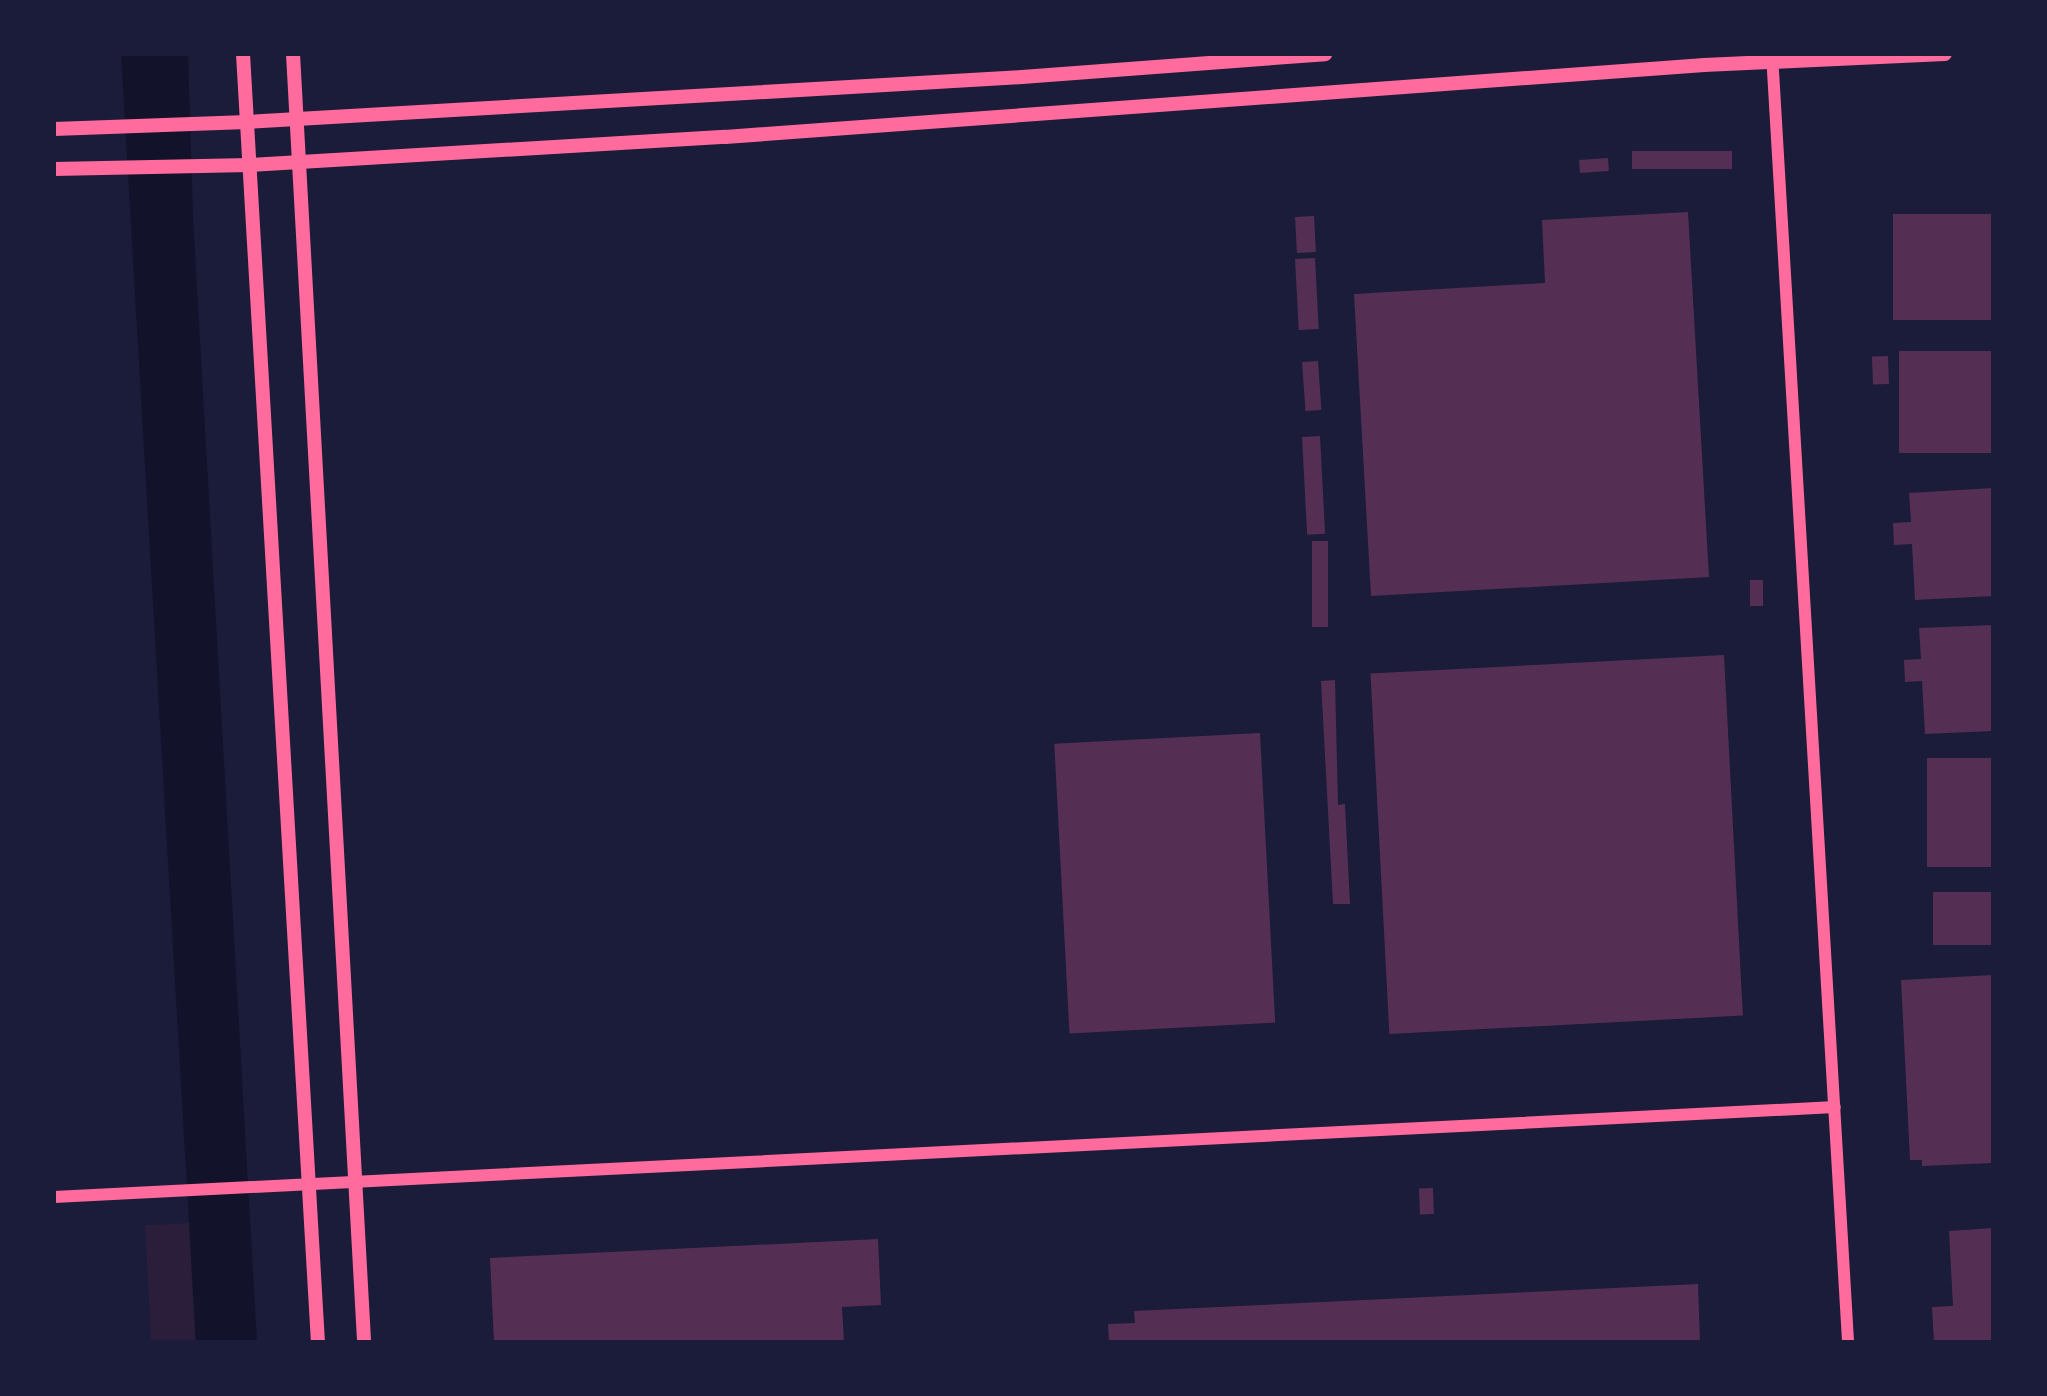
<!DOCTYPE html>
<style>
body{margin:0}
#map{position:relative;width:2047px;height:1396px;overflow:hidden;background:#1b1b3a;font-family:"Zilla Slab",serif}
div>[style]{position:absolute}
.green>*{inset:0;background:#2a1e3b;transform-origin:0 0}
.water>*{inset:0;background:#12122b}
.building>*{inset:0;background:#542f53;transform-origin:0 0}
.tertiary>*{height:12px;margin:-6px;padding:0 6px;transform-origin:6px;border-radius:6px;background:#ff6b9d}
.primary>*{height:14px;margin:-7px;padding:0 7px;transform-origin:7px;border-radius:7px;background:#ff6b9d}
span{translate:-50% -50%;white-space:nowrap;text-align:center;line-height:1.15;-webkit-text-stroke:7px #1b1b3a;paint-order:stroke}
.frame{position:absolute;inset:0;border:56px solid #1b1b3a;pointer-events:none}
</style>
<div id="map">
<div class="green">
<i style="left:189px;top:1223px;width:119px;height:44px;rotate:87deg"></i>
</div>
<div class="water">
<i style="clip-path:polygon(121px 54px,188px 54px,193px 218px,257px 1342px,196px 1342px)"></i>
</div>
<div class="building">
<i style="left:1732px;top:151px;width:18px;height:100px;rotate:90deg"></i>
<i style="left:1608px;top:158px;width:13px;height:29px;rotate:86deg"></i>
<i style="clip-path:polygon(1688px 212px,1709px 577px,1371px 596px,1354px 294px,1545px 283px,1542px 220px)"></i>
<i style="left:1993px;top:214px;width:106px;height:100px;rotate:90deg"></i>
<i style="left:1314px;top:216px;width:36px;height:19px;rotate:87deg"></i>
<i style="left:1315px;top:258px;width:71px;height:20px;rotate:87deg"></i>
<i style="left:1993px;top:351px;width:102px;height:94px;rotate:90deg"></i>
<i style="left:1888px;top:356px;width:28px;height:16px;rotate:88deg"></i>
<i style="left:1318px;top:361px;width:49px;height:16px;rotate:86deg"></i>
<i style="left:1320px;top:436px;width:98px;height:18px;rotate:87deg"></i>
<i style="clip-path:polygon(1993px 488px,1993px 596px,1915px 600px,1912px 544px,1894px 545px,1893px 523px,1911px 522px,1909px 493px)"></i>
<i style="left:1312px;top:541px;width:16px;height:86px"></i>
<i style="left:1750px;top:580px;width:13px;height:26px"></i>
<i style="clip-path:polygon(1993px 625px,1993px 731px,1925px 734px,1922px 681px,1905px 682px,1904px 660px,1921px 659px,1919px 628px)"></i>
<i style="left:1724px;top:655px;width:361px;height:354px;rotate:87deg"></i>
<i style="clip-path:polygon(1335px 680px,1338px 805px,1345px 804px,1350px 904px,1333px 904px,1321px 681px)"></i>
<i style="left:1260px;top:733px;width:290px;height:206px;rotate:87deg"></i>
<i style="left:1993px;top:758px;width:109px;height:66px;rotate:90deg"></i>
<i style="left:1993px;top:892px;width:53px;height:60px;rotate:90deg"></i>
<i style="clip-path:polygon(1993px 975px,1993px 1163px,1922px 1166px,1922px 1160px,1910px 1160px,1901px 980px)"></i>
<i style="left:1433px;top:1188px;width:26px;height:14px;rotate:88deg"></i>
<i style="clip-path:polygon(1993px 1228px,1993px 1342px,1934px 1342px,1932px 1307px,1953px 1306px,1949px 1231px)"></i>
<i style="clip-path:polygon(878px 1239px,881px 1305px,842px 1307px,844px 1342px,494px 1342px,490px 1258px)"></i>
<i style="clip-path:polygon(1698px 1284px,1700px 1342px,1109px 1342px,1108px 1324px,1135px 1323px,1134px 1311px)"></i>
</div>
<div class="tertiary">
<i style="left:1772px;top:54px;width:1290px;rotate:86.62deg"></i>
<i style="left:54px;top:1197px;width:1783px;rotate:-2.89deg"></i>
</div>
<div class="primary">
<i style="left:243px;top:54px;width:1290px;rotate:86.67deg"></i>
<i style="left:293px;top:54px;width:1290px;rotate:86.84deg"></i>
<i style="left:54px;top:129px;width:193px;rotate:-2.1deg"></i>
<i style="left:247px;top:122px;width:776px;rotate:-3.32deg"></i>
<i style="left:1022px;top:77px;width:304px;rotate:-4.3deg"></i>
<i style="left:54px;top:169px;width:196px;rotate:-1.2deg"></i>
<i style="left:250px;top:165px;width:476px;rotate:-3.4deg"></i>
<i style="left:725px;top:137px;width:982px;rotate:-4.21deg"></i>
<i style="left:1704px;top:65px;width:241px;rotate:-2.6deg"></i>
</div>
<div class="frame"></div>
</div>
